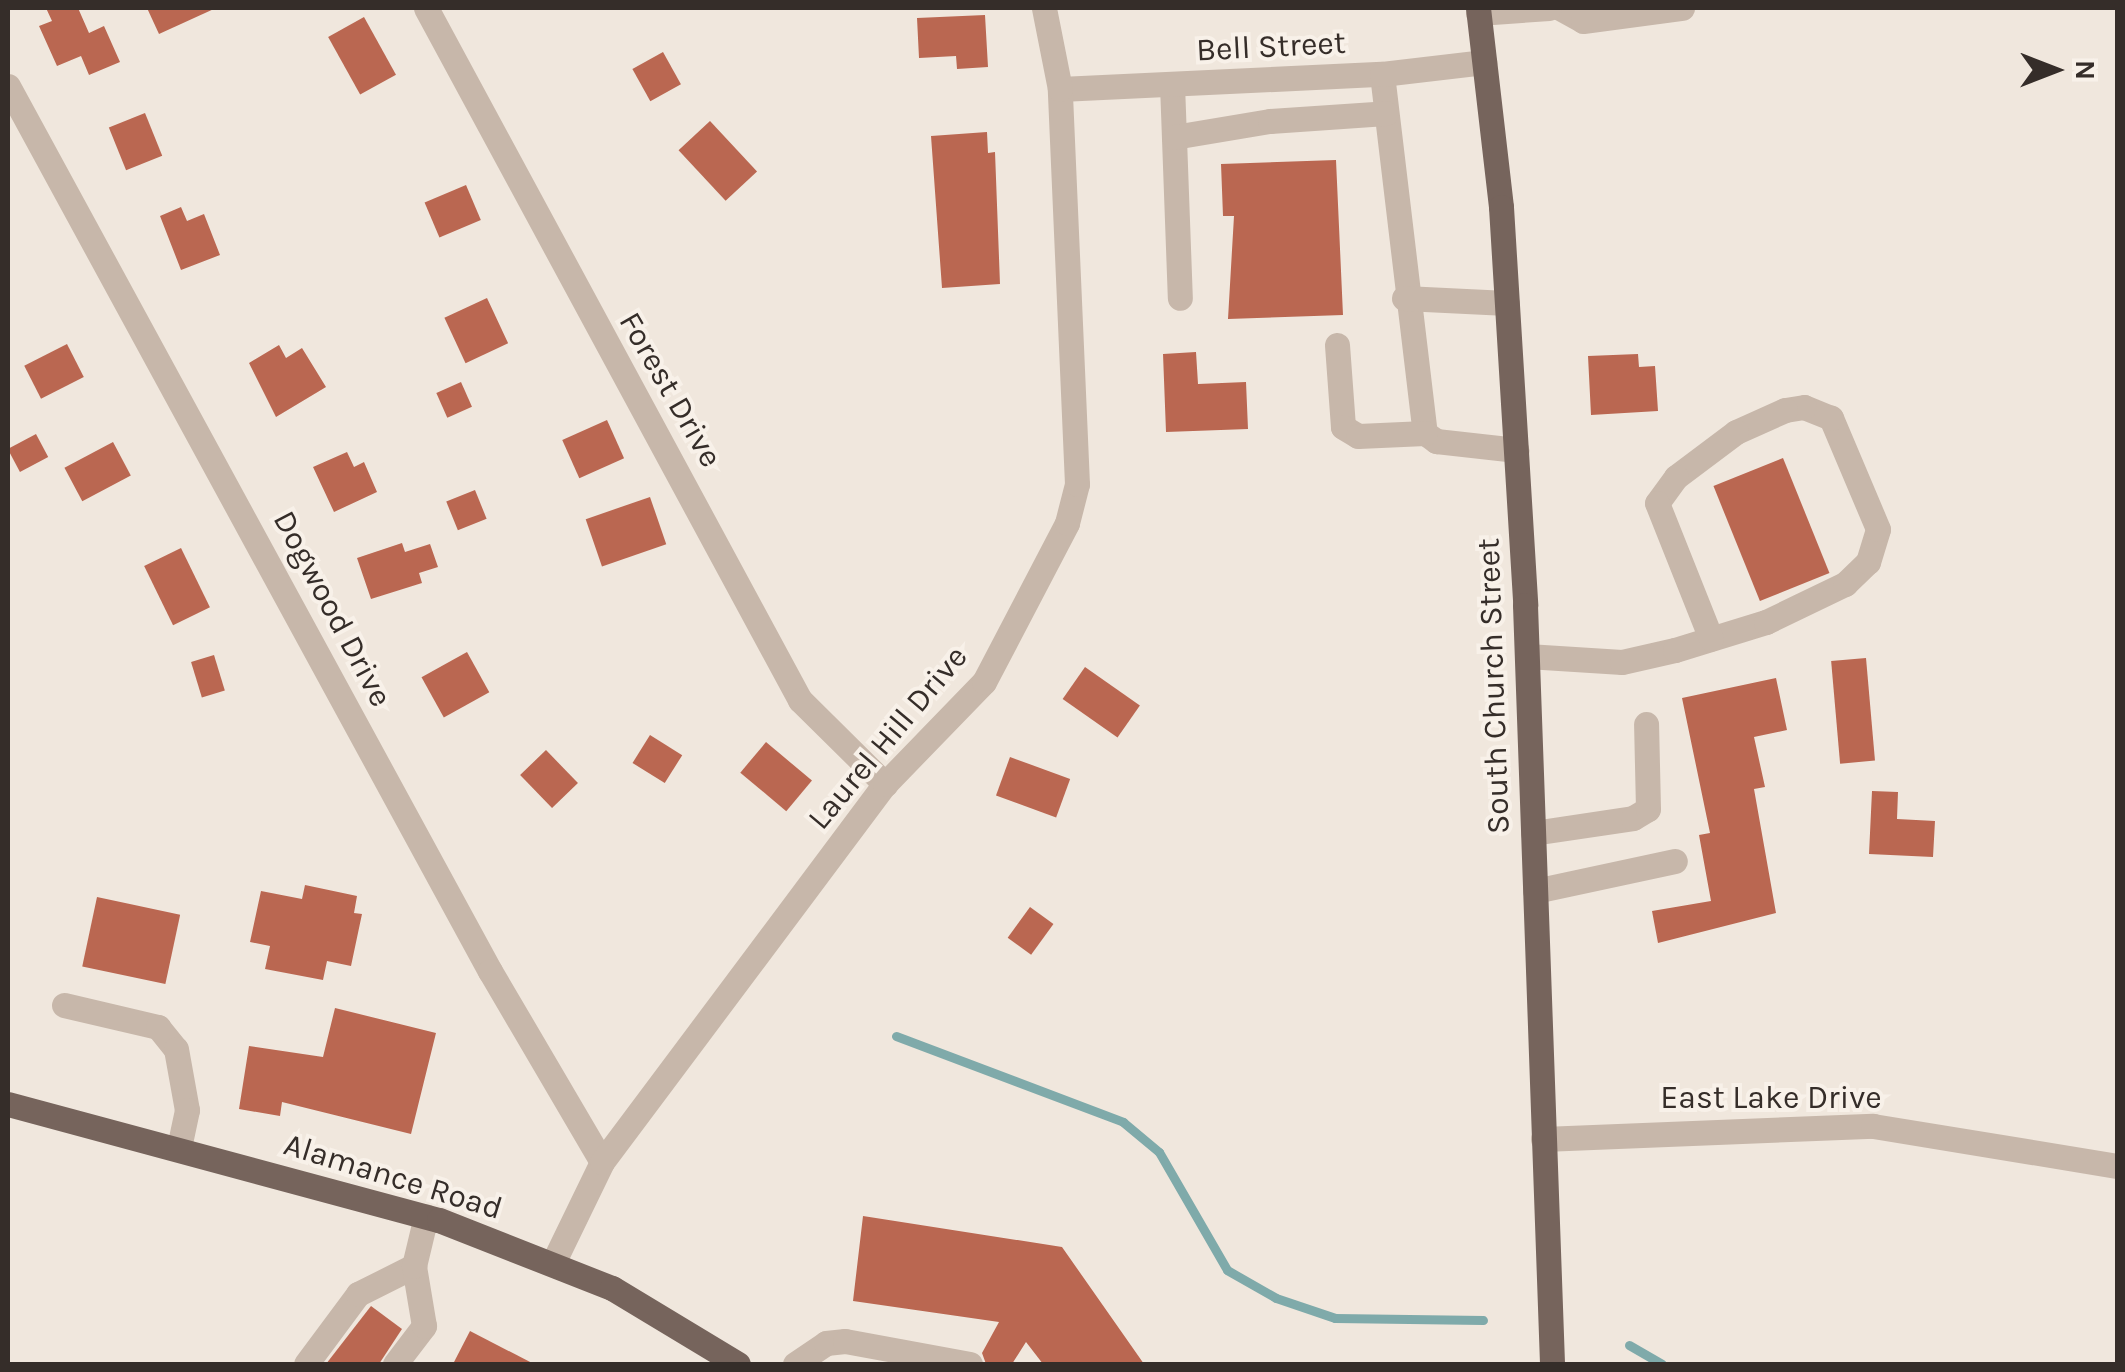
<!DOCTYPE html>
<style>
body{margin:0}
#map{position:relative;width:2125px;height:1372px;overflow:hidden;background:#f0e7dd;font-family:Karla,sans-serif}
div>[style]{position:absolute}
.stream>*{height:9px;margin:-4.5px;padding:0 4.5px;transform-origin:4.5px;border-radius:4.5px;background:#7faaaa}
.building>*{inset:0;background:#ba6751;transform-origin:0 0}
.minor>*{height:25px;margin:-12.5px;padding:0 12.5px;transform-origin:12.5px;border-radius:12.5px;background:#c7b7aa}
.major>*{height:25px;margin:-12.5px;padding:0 12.5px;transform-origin:12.5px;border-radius:12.5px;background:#76645c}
span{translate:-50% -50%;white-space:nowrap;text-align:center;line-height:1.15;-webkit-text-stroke:8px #f8f1e9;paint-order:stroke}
.street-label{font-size:32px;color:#352d29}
.frame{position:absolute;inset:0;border:10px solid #352d29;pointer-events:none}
.north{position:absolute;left:2005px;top:20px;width:100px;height:100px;-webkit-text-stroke:8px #f8f1e9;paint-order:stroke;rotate:90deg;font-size:28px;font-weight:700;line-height:40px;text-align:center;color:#352d29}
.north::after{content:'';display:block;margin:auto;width:35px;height:45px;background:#352d29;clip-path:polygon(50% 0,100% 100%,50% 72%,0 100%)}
</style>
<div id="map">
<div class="stream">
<i style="left:896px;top:1036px;width:243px;rotate:20.7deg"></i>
<i style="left:1123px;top:1122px;width:47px;rotate:39.8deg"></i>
<i style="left:1159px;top:1152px;width:136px;rotate:60deg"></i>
<i style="left:1227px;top:1270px;width:56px;rotate:29.7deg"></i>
<i style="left:1276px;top:1298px;width:62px;rotate:18.7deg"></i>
<i style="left:1335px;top:1318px;width:148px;rotate:0.8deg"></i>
<i style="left:1629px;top:1345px;width:38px;rotate:30deg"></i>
</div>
<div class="building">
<i style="clip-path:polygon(46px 8px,78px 8px,89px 33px,104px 26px,120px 62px,89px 75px,81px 56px,57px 66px,39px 26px,52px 21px)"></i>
<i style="clip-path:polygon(147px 8px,216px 8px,159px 34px)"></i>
<i style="clip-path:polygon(985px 15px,988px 67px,957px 69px,956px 56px,919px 58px,917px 18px)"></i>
<i style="left:364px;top:17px;width:66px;height:41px;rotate:61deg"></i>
<i style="left:663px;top:52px;width:37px;height:35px;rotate:61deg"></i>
<i style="left:145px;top:113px;width:46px;height:39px;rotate:68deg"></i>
<i style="left:710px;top:121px;width:69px;height:43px;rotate:47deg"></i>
<i style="clip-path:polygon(987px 132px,988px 153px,995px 152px,1000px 284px,942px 288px,931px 136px)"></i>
<i style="clip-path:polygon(1336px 160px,1343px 315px,1228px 319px,1234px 216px,1223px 216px,1221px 164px)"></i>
<i style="left:466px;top:185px;width:38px;height:45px;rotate:67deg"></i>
<i style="clip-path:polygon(181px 207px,187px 221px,204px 214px,220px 255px,181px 270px,160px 216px)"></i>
<i style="left:487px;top:298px;width:50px;height:47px;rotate:65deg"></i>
<i style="left:67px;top:344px;width:37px;height:48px;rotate:63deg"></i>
<i style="clip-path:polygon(279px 345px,286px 358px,302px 348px,326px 387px,276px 417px,249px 363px)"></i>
<i style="clip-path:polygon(1196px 352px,1198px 384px,1246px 382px,1248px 429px,1166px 432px,1163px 354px)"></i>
<i style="clip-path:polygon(1638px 354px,1639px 367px,1655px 366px,1658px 411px,1591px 415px,1588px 356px)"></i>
<i style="left:461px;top:382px;width:27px;height:27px;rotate:66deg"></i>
<i style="left:607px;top:420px;width:42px;height:49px;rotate:66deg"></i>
<i style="left:36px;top:434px;width:26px;height:32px;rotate:62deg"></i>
<i style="left:113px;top:442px;width:38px;height:55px;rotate:62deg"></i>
<i style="clip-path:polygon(347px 452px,354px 467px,364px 462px,377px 492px,334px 512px,313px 467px)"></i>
<i style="left:1783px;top:458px;width:124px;height:75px;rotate:68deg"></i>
<i style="left:475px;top:490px;width:31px;height:31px;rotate:68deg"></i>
<i style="left:650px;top:497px;width:50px;height:68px;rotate:71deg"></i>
<i style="clip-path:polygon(402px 543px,405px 552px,430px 544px,438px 567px,419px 573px,422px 583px,371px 599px,357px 558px)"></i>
<i style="left:181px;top:548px;width:66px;height:41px;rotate:64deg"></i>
<i style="left:467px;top:652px;width:46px;height:52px;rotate:61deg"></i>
<i style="left:214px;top:655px;width:37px;height:24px;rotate:73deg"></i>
<i style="left:1866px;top:658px;width:103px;height:35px;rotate:85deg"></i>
<i style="left:1085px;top:667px;width:67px;height:39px;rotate:35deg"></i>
<i style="clip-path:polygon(1776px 678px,1787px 730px,1754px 737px,1765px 787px,1754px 789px,1776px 913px,1658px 943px,1652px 911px,1711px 901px,1699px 835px,1710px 833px,1682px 698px)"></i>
<i style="left:650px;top:735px;width:38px;height:33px;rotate:32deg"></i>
<i style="left:766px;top:742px;width:60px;height:40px;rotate:40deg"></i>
<i style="left:546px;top:750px;width:46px;height:36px;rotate:46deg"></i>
<i style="left:1010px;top:757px;width:64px;height:41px;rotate:20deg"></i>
<i style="clip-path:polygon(1872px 791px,1898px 792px,1897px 819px,1935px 821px,1933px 857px,1869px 854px)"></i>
<i style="clip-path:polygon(305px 885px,357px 896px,354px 913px,362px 914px,351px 966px,327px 961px,323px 980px,265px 969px,270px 946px,250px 942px,261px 891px,302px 899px)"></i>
<i style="left:97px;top:897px;width:85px;height:71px;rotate:12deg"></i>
<i style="left:1030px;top:907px;width:29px;height:38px;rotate:36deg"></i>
<i style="clip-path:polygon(335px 1008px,436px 1033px,411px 1134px,282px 1102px,280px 1116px,239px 1109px,249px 1046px,323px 1057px)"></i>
<i style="clip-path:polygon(863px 1216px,1062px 1247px,1144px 1364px,1043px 1364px,1026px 1342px,1012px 1364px,986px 1364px,982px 1353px,999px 1322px,853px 1301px)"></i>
<i style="clip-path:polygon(371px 1306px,402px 1329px,379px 1364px,326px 1364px)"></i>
<i style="clip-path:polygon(470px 1331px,534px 1364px,453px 1364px)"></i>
</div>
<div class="minor">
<i style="left:426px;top:8px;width:787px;rotate:61.61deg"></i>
<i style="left:800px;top:700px;width:120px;rotate:44.7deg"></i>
<i style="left:1560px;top:8px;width:26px;rotate:29deg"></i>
<i style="left:1583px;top:21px;width:100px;rotate:-7.5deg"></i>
<i style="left:1478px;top:13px;width:71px;rotate:-4deg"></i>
<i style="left:1382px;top:74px;width:362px;rotate:83.2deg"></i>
<i style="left:1425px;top:433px;width:14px;rotate:36deg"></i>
<i style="left:1436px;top:441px;width:81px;rotate:6.4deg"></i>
<i style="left:1172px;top:84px;width:214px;rotate:87.9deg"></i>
<i style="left:8px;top:86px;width:1008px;rotate:61.43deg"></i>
<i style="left:490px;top:971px;width:221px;rotate:59.6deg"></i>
<i style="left:1060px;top:89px;width:322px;rotate:-2.7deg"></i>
<i style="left:1382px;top:74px;width:103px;rotate:-6.7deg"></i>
<i style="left:1174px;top:137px;width:97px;rotate:-9.5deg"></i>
<i style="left:1270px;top:121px;width:116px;rotate:-3.9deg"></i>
<i style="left:1404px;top:298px;width:103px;rotate:2.8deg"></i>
<i style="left:1337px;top:345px;width:82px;rotate:85.8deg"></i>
<i style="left:1343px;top:427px;width:17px;rotate:31deg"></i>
<i style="left:1358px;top:436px;width:67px;rotate:-2.6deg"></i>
<i style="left:1527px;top:656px;width:95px;rotate:3.6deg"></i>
<i style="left:1622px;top:662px;width:54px;rotate:-12.8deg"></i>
<i style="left:1675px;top:650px;width:95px;rotate:-17.1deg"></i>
<i style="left:1766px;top:622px;width:88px;rotate:-25.7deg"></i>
<i style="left:1845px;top:584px;width:32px;rotate:-44deg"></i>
<i style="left:1868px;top:562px;width:34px;rotate:-73deg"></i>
<i style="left:1878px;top:529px;width:121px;rotate:-112.9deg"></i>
<i style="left:1831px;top:418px;width:29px;rotate:-158deg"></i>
<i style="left:1804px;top:407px;width:19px;rotate:171deg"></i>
<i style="left:1785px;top:410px;width:54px;rotate:155.8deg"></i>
<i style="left:1736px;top:432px;width:75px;rotate:143.1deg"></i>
<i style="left:1676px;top:477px;width:32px;rotate:126deg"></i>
<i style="left:1657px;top:503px;width:146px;rotate:68.3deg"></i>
<i style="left:1533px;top:833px;width:101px;rotate:-8.5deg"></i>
<i style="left:1633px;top:818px;width:17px;rotate:-31deg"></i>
<i style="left:1648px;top:809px;width:85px;rotate:-91.3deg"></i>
<i style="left:1535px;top:891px;width:143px;rotate:-12.1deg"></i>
<i style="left:64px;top:1005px;width:97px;rotate:13.2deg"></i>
<i style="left:158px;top:1027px;width:28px;rotate:51deg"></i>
<i style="left:176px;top:1049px;width:62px;rotate:79.8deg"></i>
<i style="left:187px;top:1110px;width:38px;rotate:102deg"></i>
<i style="left:1543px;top:1139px;width:330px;rotate:-2.3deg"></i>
<i style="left:1873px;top:1126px;width:248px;rotate:9.3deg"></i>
<i style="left:553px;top:1263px;width:112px;rotate:-64.1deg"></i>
<i style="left:602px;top:1162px;width:472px;rotate:-53.2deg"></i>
<i style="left:885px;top:784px;width:142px;rotate:-45.9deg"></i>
<i style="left:984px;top:682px;width:179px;rotate:-62.4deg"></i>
<i style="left:1067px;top:523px;width:40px;rotate:-75.6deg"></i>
<i style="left:1077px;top:484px;width:395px;rotate:-92.5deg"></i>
<i style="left:1060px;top:89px;width:83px;rotate:-101.2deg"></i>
<i style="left:306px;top:1364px;width:87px;rotate:-53.4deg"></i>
<i style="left:358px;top:1294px;width:63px;rotate:-26.6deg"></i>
<i style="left:395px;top:1364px;width:48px;rotate:-52.7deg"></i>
<i style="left:424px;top:1326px;width:61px;rotate:-99.5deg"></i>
<i style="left:414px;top:1266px;width:51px;rotate:-76.5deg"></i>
<i style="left:795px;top:1364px;width:37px;rotate:-34deg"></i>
<i style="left:826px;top:1343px;width:19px;rotate:-6deg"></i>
<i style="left:845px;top:1341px;width:127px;rotate:10.4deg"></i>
</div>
<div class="major">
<i style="left:1478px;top:8px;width:200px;rotate:83.4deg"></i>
<i style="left:1501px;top:207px;width:399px;rotate:86.5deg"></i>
<i style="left:1525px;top:605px;width:759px;rotate:87.96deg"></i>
<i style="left:8px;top:1104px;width:446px;rotate:15.1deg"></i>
<i style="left:439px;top:1220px;width:186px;rotate:21.5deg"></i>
<i style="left:612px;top:1288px;width:147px;rotate:31.1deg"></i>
</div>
<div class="street-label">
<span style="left:1271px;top:47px;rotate:-3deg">Bell Street</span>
<span style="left:670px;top:390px;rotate:60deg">Forest Drive</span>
<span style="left:332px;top:609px;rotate:62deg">Dogwood Drive</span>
<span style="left:1494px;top:686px;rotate:-92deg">South Church Street</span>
<span style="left:888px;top:738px;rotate:-50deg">Laurel Hill Drive</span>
<span style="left:1771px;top:1098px">East Lake Drive</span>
<span style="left:393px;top:1177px;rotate:17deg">Alamance Road</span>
</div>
<div class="frame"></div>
<div class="north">N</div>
</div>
